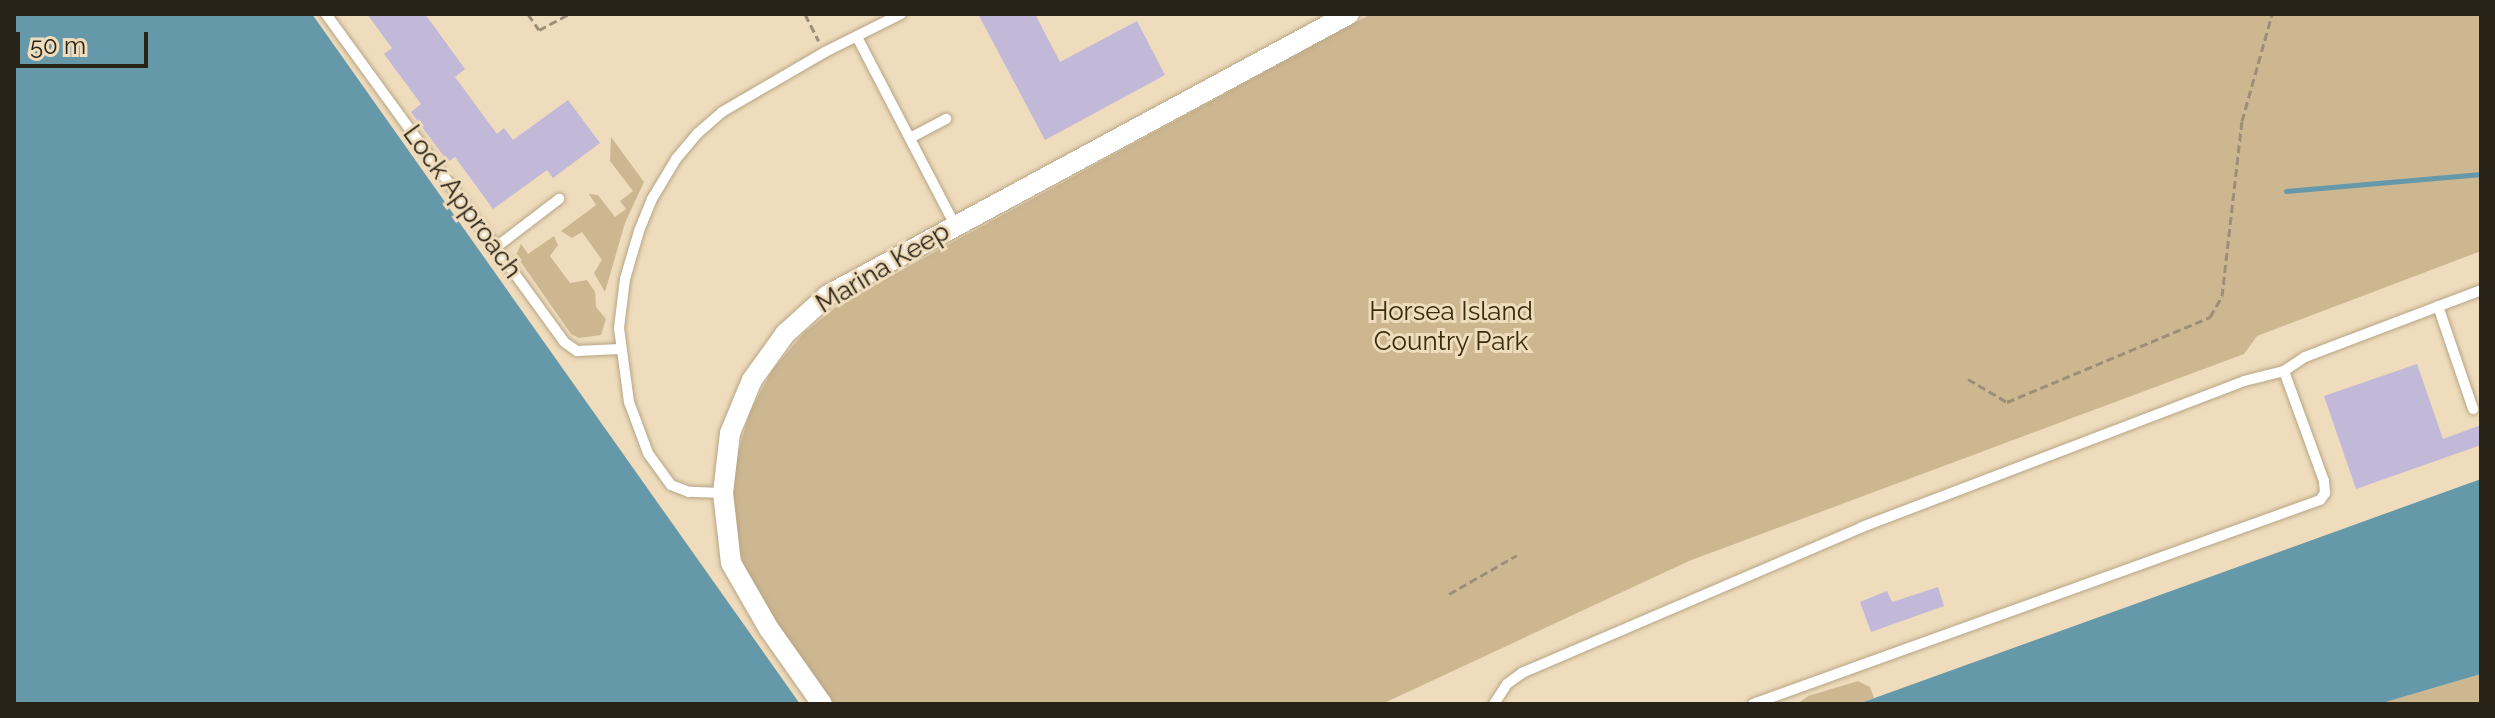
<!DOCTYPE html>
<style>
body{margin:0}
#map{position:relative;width:2495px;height:718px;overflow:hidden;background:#efdcbc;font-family:Raleway,sans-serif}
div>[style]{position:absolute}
.green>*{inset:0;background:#cdb791}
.water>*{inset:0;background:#6598a8}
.stream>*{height:5px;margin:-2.5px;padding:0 2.5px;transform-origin:2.5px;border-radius:2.5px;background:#6598a8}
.building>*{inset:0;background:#c2b8d8}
.path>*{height:3px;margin-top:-1.5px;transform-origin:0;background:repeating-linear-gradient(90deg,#9c8e77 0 8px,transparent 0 12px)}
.roads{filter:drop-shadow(0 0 2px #b6a586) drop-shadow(0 0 2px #b6a586)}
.service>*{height:10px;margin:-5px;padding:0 5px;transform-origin:5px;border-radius:5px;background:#fff}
.minor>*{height:20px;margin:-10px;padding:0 10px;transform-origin:10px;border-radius:10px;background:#fff}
span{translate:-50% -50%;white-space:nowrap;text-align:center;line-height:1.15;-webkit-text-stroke:6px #efdcbc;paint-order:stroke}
.street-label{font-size:26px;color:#292216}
.park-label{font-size:26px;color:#3b2b09}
.frame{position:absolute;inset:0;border:16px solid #292216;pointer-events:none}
.scale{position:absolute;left:16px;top:32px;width:132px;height:36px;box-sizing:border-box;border:4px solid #292216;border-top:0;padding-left:10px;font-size:24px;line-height:28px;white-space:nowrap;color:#292216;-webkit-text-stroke:6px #efdcbc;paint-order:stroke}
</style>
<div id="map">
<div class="green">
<i style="clip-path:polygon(1371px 14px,2481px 14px,2481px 251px,2257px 336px,2244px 354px,1689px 561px,1382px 704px,832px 704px,780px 636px,746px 572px,739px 550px,732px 489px,734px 466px,750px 412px,773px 369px,804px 333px,840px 304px)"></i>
<i style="clip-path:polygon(611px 137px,644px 182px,625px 223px,605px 292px,594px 273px,602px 260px,582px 232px,572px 238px,561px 231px,596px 205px,589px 194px,598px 195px,615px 217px,626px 209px,620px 201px,633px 191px,610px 161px)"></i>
<i style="clip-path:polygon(554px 236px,558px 245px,550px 256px,570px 283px,587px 280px,595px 292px,596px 307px,606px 319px,601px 335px,579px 338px,571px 334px,516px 255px,521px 244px,528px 254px)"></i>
<i style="clip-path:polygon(2481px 674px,2481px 704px,2379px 704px)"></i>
<i style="clip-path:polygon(1858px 681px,1870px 687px,1874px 698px,1858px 704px,1797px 704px,1808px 696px)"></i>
</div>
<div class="water">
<i style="clip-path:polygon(14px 14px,312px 14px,800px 704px,14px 704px)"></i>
<i style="clip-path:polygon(2481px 479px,2481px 674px,2379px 704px,1858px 704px)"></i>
</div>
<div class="stream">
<i style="left:2286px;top:191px;width:196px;rotate:-5deg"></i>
</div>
<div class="building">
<i style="clip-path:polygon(367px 14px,425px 14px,465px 69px,455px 77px,497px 134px,504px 128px,513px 140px,568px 100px,600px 143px,553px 178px,547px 170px,493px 209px,455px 157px,448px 162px,411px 112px,421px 104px,384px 54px,392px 48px)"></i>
<i style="clip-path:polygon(978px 14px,1035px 14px,1060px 62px,1137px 21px,1165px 75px,1045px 140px)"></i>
<i style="clip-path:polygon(2417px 364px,2443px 439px,2481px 425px,2481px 445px,2356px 489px,2324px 396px)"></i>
<i style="clip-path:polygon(1938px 587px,1944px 606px,1871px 632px,1860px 602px,1887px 591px,1892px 602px)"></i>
</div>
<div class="path">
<i style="left:528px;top:14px;width:19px;rotate:55deg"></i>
<i style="left:539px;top:30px;width:34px;rotate:-28deg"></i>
<i style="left:805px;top:14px;width:30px;rotate:63deg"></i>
<i style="left:1968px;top:379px;width:45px;rotate:30.5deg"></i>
<i style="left:2007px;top:402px;width:220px;rotate:-22.7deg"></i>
<i style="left:2210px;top:317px;width:24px;rotate:-60deg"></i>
<i style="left:2222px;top:296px;width:176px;rotate:-83.5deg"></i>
<i style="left:2242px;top:121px;width:111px;rotate:-74.3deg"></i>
<i style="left:1449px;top:594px;width:78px;rotate:-29.8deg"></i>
</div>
<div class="roads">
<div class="service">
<i style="left:326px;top:14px;width:405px;rotate:54deg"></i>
<i style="left:564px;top:342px;width:16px;rotate:35deg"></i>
<i style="left:577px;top:351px;width:43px;rotate:-2.7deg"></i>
<i style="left:857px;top:37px;width:212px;rotate:62.5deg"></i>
<i style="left:910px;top:138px;width:41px;rotate:-27.8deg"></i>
<i style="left:495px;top:248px;width:81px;rotate:-37.4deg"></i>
<i style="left:2438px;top:306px;width:109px;rotate:71.2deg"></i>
<i style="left:723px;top:493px;width:34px;rotate:-178deg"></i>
<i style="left:689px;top:492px;width:19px;rotate:-159deg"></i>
<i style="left:671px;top:485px;width:39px;rotate:-126deg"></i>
<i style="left:648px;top:453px;width:54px;rotate:-110.4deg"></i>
<i style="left:629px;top:402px;width:75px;rotate:-97.7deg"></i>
<i style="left:619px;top:328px;width:49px;rotate:-83deg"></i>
<i style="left:625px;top:279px;width:50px;rotate:-73.7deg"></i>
<i style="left:639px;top:231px;width:35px;rotate:-68deg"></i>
<i style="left:652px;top:199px;width:47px;rotate:-59deg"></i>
<i style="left:676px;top:159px;width:34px;rotate:-50deg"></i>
<i style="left:698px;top:133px;width:32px;rotate:-41deg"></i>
<i style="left:722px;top:112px;width:119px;rotate:-30.2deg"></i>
<i style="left:825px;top:52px;width:85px;rotate:-26.6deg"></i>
<i style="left:1494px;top:704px;width:24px;rotate:-57deg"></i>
<i style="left:1507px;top:684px;width:19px;rotate:-36deg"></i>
<i style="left:1522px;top:673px;width:370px;rotate:-23.2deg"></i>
<i style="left:1862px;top:527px;width:409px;rotate:-20.9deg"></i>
<i style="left:2244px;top:381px;width:41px;rotate:-14deg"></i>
<i style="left:2284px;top:371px;width:25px;rotate:-34deg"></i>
<i style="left:2305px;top:357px;width:188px;rotate:-20.8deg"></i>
<i style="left:1753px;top:704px;width:603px;rotate:-19.79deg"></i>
<i style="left:2320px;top:500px;width:9px;rotate:-54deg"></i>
<i style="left:2325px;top:493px;width:12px;rotate:-95deg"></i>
<i style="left:2324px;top:481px;width:117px;rotate:-110deg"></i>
</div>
<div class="minor">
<i style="left:822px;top:704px;width:92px;rotate:-125.2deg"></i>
<i style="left:769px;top:629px;width:76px;rotate:-119.9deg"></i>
<i style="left:731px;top:563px;width:70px;rotate:-96.5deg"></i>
<i style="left:723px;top:493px;width:60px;rotate:-83.3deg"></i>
<i style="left:730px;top:433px;width:57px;rotate:-67.5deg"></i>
<i style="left:752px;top:380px;width:57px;rotate:-54.3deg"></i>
<i style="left:785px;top:334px;width:58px;rotate:-42.2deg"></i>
<i style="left:828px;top:295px;width:592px;rotate:-28.34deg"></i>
</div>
</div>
<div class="street-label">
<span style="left:462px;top:202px;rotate:54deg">Lock Approach</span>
<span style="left:883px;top:268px;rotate:-31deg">Marina Keep</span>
</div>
<div class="park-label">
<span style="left:1451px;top:327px">Horsea Island<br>Country Park</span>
</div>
<div class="frame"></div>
<div class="scale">50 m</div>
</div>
